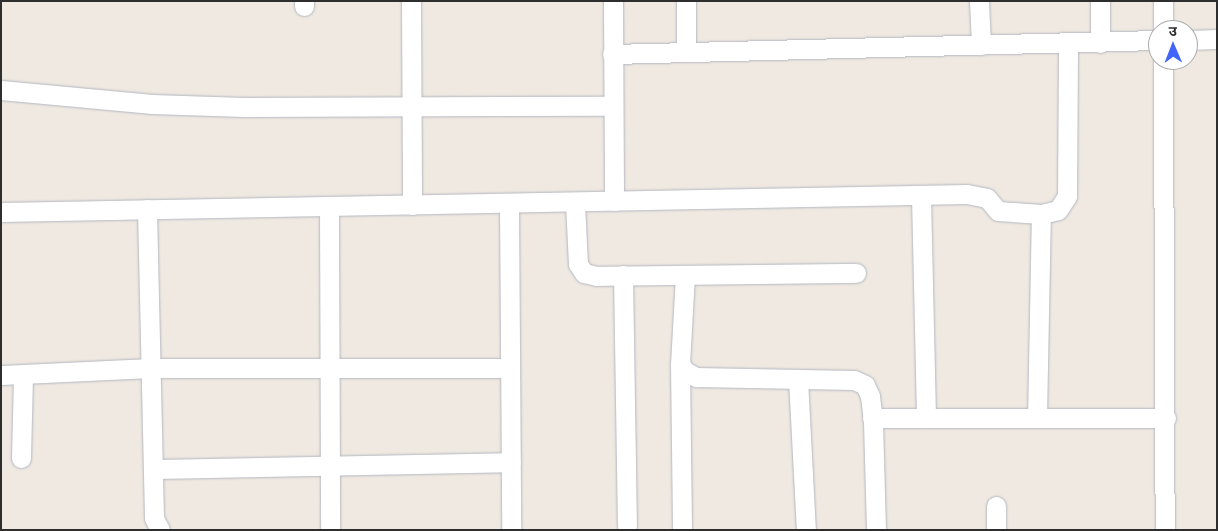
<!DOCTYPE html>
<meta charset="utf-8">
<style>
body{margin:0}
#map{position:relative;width:1218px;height:531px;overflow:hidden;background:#efe9e1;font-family:"Space Grotesk","Noto Sans Devanagari",sans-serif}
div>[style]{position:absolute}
.roads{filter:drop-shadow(0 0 1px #b4b7c1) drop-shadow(0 0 1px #b4b7c1)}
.minor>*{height:19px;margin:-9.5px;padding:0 9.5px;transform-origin:9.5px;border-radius:9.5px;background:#fff}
span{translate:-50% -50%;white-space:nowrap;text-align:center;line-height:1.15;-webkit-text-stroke:5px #fff;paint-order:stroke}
.frame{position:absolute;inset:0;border:2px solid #2e2e2e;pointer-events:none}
.north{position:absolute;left:1148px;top:20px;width:50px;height:50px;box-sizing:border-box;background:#fff;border:1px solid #ababab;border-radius:50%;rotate:359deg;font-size:14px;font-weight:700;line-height:20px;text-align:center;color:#2e2e2e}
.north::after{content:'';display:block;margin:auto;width:18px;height:22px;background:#4264fb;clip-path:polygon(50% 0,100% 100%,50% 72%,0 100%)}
</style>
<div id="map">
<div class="roads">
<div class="minor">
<i style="left:304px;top:1px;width:5px;rotate:90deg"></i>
<i style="left:411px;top:1px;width:204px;rotate:89.7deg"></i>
<i style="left:613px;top:1px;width:200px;rotate:89.7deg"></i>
<i style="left:686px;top:1px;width:51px;rotate:90deg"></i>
<i style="left:979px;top:1px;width:44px;rotate:87.4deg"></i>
<i style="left:1163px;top:30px;width:29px;rotate:-90deg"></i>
<i style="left:1188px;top:40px;width:29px;rotate:-2deg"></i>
<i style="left:1100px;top:43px;width:42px;rotate:-90deg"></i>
<i style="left:612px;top:54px;width:546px;rotate:-1.47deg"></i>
<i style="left:1163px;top:60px;width:470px;rotate:89.8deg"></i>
<i style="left:1px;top:90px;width:152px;rotate:5.3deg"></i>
<i style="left:152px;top:104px;width:92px;rotate:1.9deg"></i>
<i style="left:244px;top:107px;width:368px;rotate:-0.2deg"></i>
<i style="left:921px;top:196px;width:222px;rotate:88.7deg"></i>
<i style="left:509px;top:203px;width:327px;rotate:89.6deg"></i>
<i style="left:575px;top:203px;width:61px;rotate:87.2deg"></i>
<i style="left:578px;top:264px;width:11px;rotate:56deg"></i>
<i style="left:584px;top:273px;width:13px;rotate:13deg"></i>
<i style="left:597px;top:276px;width:259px;rotate:-0.7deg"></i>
<i style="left:329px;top:206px;width:324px;rotate:89.8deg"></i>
<i style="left:147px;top:209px;width:309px;rotate:88.7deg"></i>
<i style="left:154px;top:518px;width:13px;rotate:63deg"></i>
<i style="left:1px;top:212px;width:966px;rotate:-1.07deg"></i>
<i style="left:967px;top:194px;width:20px;rotate:11deg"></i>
<i style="left:987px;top:198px;width:17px;rotate:50deg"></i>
<i style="left:998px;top:211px;width:43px;rotate:4deg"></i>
<i style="left:1041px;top:214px;width:17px;rotate:-13deg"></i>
<i style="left:1058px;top:210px;width:17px;rotate:-57deg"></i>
<i style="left:1067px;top:196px;width:153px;rotate:-89.6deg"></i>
<i style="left:623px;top:275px;width:251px;rotate:89.1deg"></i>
<i style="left:685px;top:275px;width:89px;rotate:93.2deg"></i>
<i style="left:680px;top:364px;width:9px;rotate:54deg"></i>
<i style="left:685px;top:371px;width:13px;rotate:29deg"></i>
<i style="left:696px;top:377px;width:158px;rotate:1.1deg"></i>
<i style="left:854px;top:380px;width:12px;rotate:24deg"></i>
<i style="left:865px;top:385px;width:12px;rotate:66deg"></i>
<i style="left:870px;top:396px;width:26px;rotate:83deg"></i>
<i style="left:873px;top:422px;width:108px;rotate:88.4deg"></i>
<i style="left:680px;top:364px;width:166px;rotate:89.3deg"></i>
<i style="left:1px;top:375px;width:150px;rotate:-2.7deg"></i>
<i style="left:151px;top:368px;width:359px"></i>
<i style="left:798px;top:379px;width:151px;rotate:87deg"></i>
<i style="left:872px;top:418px;width:294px"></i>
<i style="left:1037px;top:418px;width:204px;rotate:-88.9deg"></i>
<i style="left:21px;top:458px;width:83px;rotate:-88.6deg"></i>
<i style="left:153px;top:469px;width:358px;rotate:-1.1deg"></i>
<i style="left:996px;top:506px;width:24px;rotate:90deg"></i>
</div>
</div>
<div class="frame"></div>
<div class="north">उ</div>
</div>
